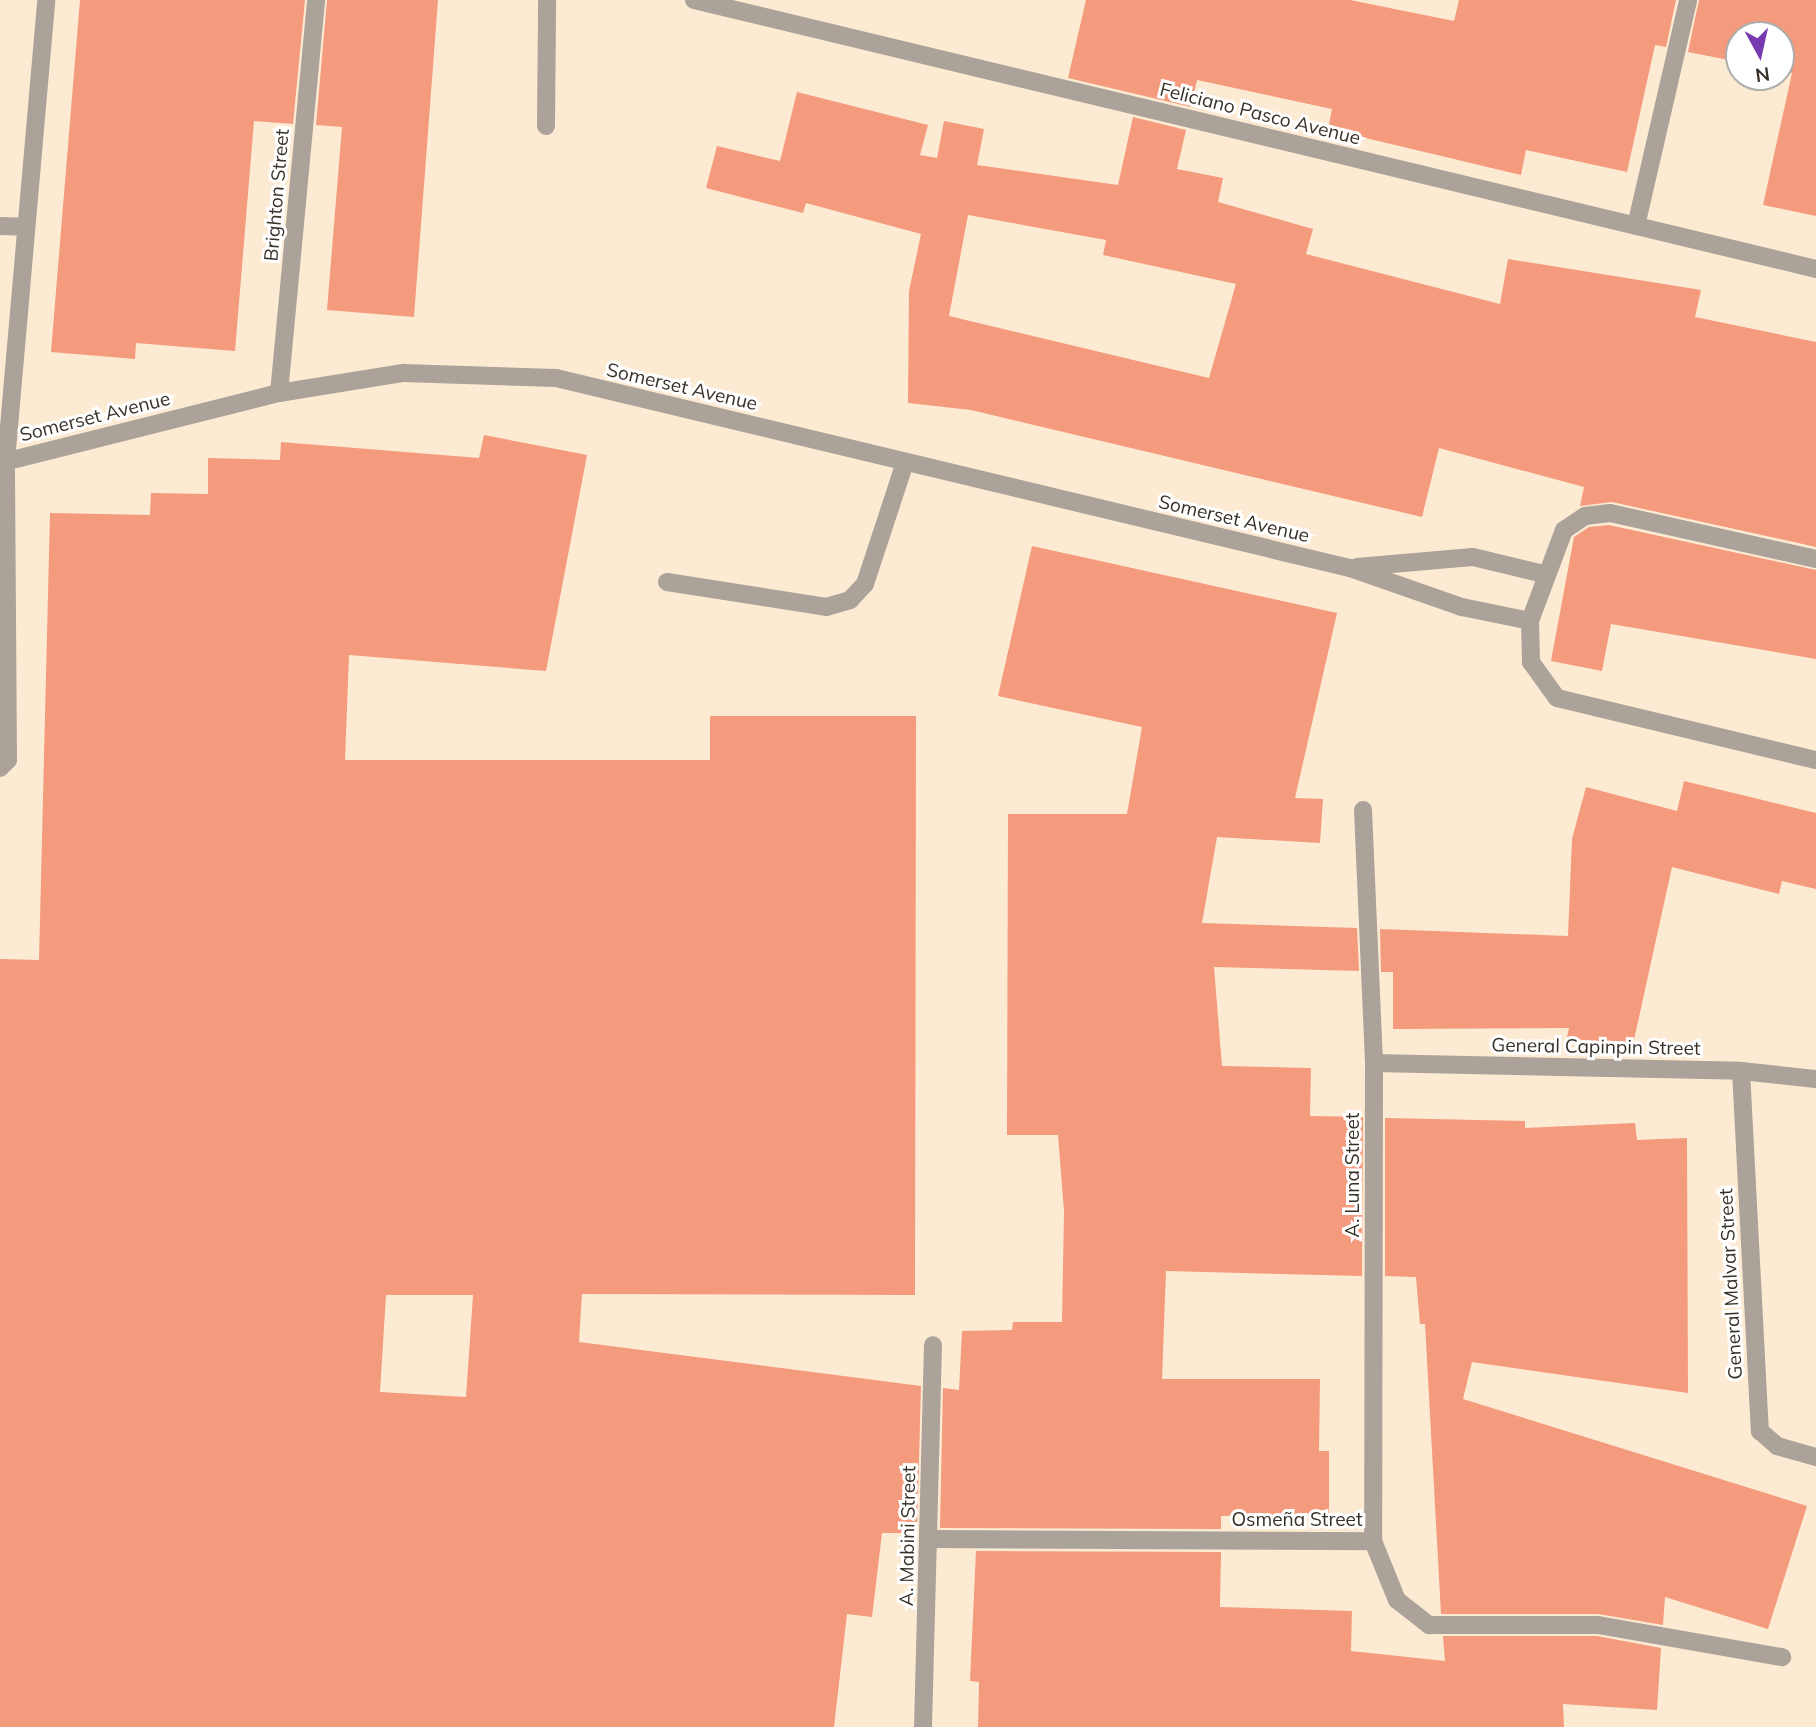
<!DOCTYPE html>
<meta charset="utf-8">
<style>
body{margin:0}
#map{position:relative;width:1816px;height:1727px;overflow:hidden;background:#fdead3;font-family:Mulish,sans-serif}
div>[style]{position:absolute}
.building>*{inset:0;background:#f49a7d}
.lane>*{height:18px;margin:-9px;padding:0 9px;transform-origin:9px;border-radius:9px;background:#aba299}
.street>*{height:18px;margin:-9px;padding:0 9px;transform-origin:9px;border-radius:9px;background:#aba299}
span{translate:-50% -50%;white-space:nowrap;text-align:center;line-height:1.15;-webkit-text-stroke:6px #fff;paint-order:stroke}
.street-label{font-size:19px;color:#373027}
.north{position:absolute;left:1725px;top:21px;width:70px;height:70px;box-sizing:border-box;background:#fff;border:2px solid #afaca9;border-radius:50%;rotate:172deg;font-size:19px;font-weight:700;line-height:28px;text-align:center;color:#373027}
.north::after{content:'';display:block;margin:auto;width:24px;height:32px;background:#7639af;clip-path:polygon(50% 0,100% 100%,50% 72%,0 100%)}
</style>
<div id="map">
<div class="building">
<i style="clip-path:polygon(80px 0,305px 0,293px 124px,254px 121px,235px 351px,136px 343px,135px 359px,51px 352px)"></i>
<i style="clip-path:polygon(327px 0,438px 0,414px 317px,327px 310px,342px 127px,316px 125px)"></i>
<i style="clip-path:polygon(1086px 0,1350px 0,1454px 21px,1459px 0,1676px 0,1666px 47px,1655px 45px,1627px 172px,1526px 150px,1521px 175px,1328px 129px,1332px 109px,1197px 80px,1191px 107px,1068px 78px)"></i>
<i style="clip-path:polygon(1699px 0,1816px 0,1816px 216px,1763px 205px,1792px 73px,1781px 71px,1781px 35px,1739px 35px,1739px 62px,1688px 52px)"></i>
<i style="clip-path:polygon(evenodd,797px 92px,928px 125px,920px 155px,937px 158px,944px 121px,984px 129px,977px 165px,1118px 185px,1133px 117px,1186px 130px,1177px 169px,1223px 178px,1218px 202px,1313px 229px,1306px 254px,1500px 304px,1508px 259px,1701px 290px,1695px 317px,1816px 342px,1816px 547px,1612px 502px,1580px 506px,1584px 487px,1439px 448px,1422px 517px,971px 410px,908px 403px,909px 291px,921px 234px,806px 203px,803px 213px,706px 188px,717px 146px,780px 161px,797px 92px,968px 215px,1106px 240px,1103px 255px,1236px 284px,1209px 378px,949px 316px,968px 215px)"></i>
<i style="clip-path:polygon(evenodd,484px 435px,587px 455px,546px 671px,349px 655px,345px 760px,710px 760px,710px 716px,916px 716px,915px 1295px,582px 1294px,579px 1342px,921px 1386px,917px 1533px,882px 1533px,872px 1617px,847px 1614px,834px 1727px,0 1727px,0 959px,39px 960px,50px 513px,150px 515px,151px 493px,208px 494px,208px 458px,280px 460px,281px 442px,479px 458px,484px 435px,386px 1295px,473px 1295px,466px 1397px,380px 1392px,386px 1295px)"></i>
<i style="clip-path:polygon(1609px 525px,1816px 570px,1816px 659px,1611px 624px,1602px 671px,1551px 661px,1574px 537px,1589px 527px)"></i>
<i style="clip-path:polygon(1032px 546px,1337px 613px,1295px 798px,1323px 799px,1320px 843px,1217px 837px,1202px 923px,1357px 928px,1359px 971px,1214px 967px,1222px 1066px,1311px 1068px,1310px 1116px,1363px 1117px,1362px 1276px,1166px 1271px,1162px 1379px,1320px 1379px,1319px 1451px,1329px 1451px,1329px 1513px,1221px 1516px,1221px 1529px,940px 1528px,943px 1388px,959px 1390px,962px 1331px,1012px 1330px,1013px 1322px,1062px 1322px,1064px 1211px,1058px 1135px,1007px 1135px,1008px 814px,1127px 814px,1142px 727px,998px 696px)"></i>
<i style="clip-path:polygon(1684px 781px,1816px 813px,1816px 889px,1782px 881px,1779px 894px,1672px 867px,1632px 1049px,1567px 1037px,1569px 1028px,1393px 1029px,1393px 972px,1381px 972px,1380px 929px,1568px 936px,1572px 839px,1586px 787px,1677px 811px)"></i>
<i style="clip-path:polygon(1385px 1118px,1525px 1121px,1525px 1128px,1635px 1123px,1637px 1140px,1687px 1138px,1688px 1393px,1472px 1362px,1463px 1399px,1807px 1506px,1768px 1629px,1665px 1597px,1663px 1625px,1598px 1614px,1441px 1614px,1425px 1324px,1420px 1324px,1416px 1277px,1385px 1276px)"></i>
<i style="clip-path:polygon(976px 1551px,1221px 1552px,1220px 1607px,1352px 1611px,1351px 1651px,1445px 1661px,1443px 1636px,1597px 1636px,1661px 1648px,1657px 1710px,1563px 1704px,1564px 1727px,978px 1727px,979px 1682px,970px 1681px)"></i>
</div>
<div class="lane">
<i style="left:546px;top:126px;width:126px;rotate:-89.5deg"></i>
<i style="left:1636px;top:226px;width:232px;rotate:-77deg"></i>
<i style="left:667px;top:582px;width:161px;rotate:8.9deg"></i>
<i style="left:826px;top:607px;width:25px;rotate:-16deg"></i>
<i style="left:850px;top:600px;width:22px;rotate:-47deg"></i>
<i style="left:865px;top:584px;width:128px;rotate:-71.8deg"></i>
</div>
<div class="street">
<i style="left:694px;top:0;width:1154px;rotate:13.48deg"></i>
<i style="left:0;top:226px;width:24px;rotate:2deg"></i>
<i style="left:279px;top:393px;width:395px;rotate:-84.6deg"></i>
<i style="left:0;top:463px;width:288px;rotate:-14.1deg"></i>
<i style="left:279px;top:393px;width:126px;rotate:-9.2deg"></i>
<i style="left:403px;top:373px;width:153px;rotate:1.9deg"></i>
<i style="left:556px;top:378px;width:816px;rotate:13.46deg"></i>
<i style="left:1350px;top:568px;width:119px;rotate:19.2deg"></i>
<i style="left:1462px;top:607px;width:69px;rotate:11.6deg"></i>
<i style="left:1816px;top:559px;width:211px;rotate:-167.4deg"></i>
<i style="left:1610px;top:513px;width:25px;rotate:173deg"></i>
<i style="left:1585px;top:516px;width:25px;rotate:146deg"></i>
<i style="left:1564px;top:530px;width:97px;rotate:110.5deg"></i>
<i style="left:1530px;top:621px;width:41px;rotate:88.6deg"></i>
<i style="left:1531px;top:662px;width:44px;rotate:54.2deg"></i>
<i style="left:1557px;top:698px;width:266px;rotate:13.5deg"></i>
<i style="left:1357px;top:567px;width:116px;rotate:-4.9deg"></i>
<i style="left:1473px;top:557px;width:73px;rotate:13.5deg"></i>
<i style="left:0;top:768px;width:11px;rotate:-45deg"></i>
<i style="left:8px;top:760px;width:299px;rotate:-90.4deg"></i>
<i style="left:6px;top:461px;width:463px;rotate:-85deg"></i>
<i style="left:1363px;top:810px;width:253px;rotate:87.5deg"></i>
<i style="left:1374px;top:1063px;width:478px;rotate:90.1deg"></i>
<i style="left:1373px;top:1541px;width:64px;rotate:67.9deg"></i>
<i style="left:1397px;top:1600px;width:41px;rotate:38deg"></i>
<i style="left:1429px;top:1625px;width:169px"></i>
<i style="left:1598px;top:1625px;width:187px;rotate:9.9deg"></i>
<i style="left:1374px;top:1063px;width:367px;rotate:1.2deg"></i>
<i style="left:1741px;top:1071px;width:75px;rotate:6.1deg"></i>
<i style="left:1741px;top:1071px;width:361px;rotate:87deg"></i>
<i style="left:1760px;top:1431px;width:23px;rotate:41deg"></i>
<i style="left:1777px;top:1446px;width:41px;rotate:15.8deg"></i>
<i style="left:930px;top:1539px;width:443px;rotate:0.3deg"></i>
<i style="left:923px;top:1727px;width:382px;rotate:-88.5deg"></i>
</div>
<div class="street-label">
<span style="left:1260px;top:114px;rotate:14deg">Feliciano Pasco Avenue</span>
<span style="left:277px;top:195px;rotate:-85deg">Brighton Street</span>
<span style="left:682px;top:387px;rotate:13deg">Somerset Avenue</span>
<span style="left:95px;top:417px;rotate:-14deg">Somerset Avenue</span>
<span style="left:1234px;top:519px;rotate:13deg">Somerset Avenue</span>
<span style="left:1596px;top:1047px;rotate:1deg">General Capinpin Street</span>
<span style="left:1353px;top:1175px;rotate:-90deg">A. Luna Street</span>
<span style="left:1731px;top:1284px;rotate:-93deg">General Malvar Street</span>
<span style="left:1297px;top:1520px">Osmeña Street</span>
<span style="left:908px;top:1536px;rotate:-89deg">A. Mabini Street</span>
</div>
<div class="north">N</div>
</div>
